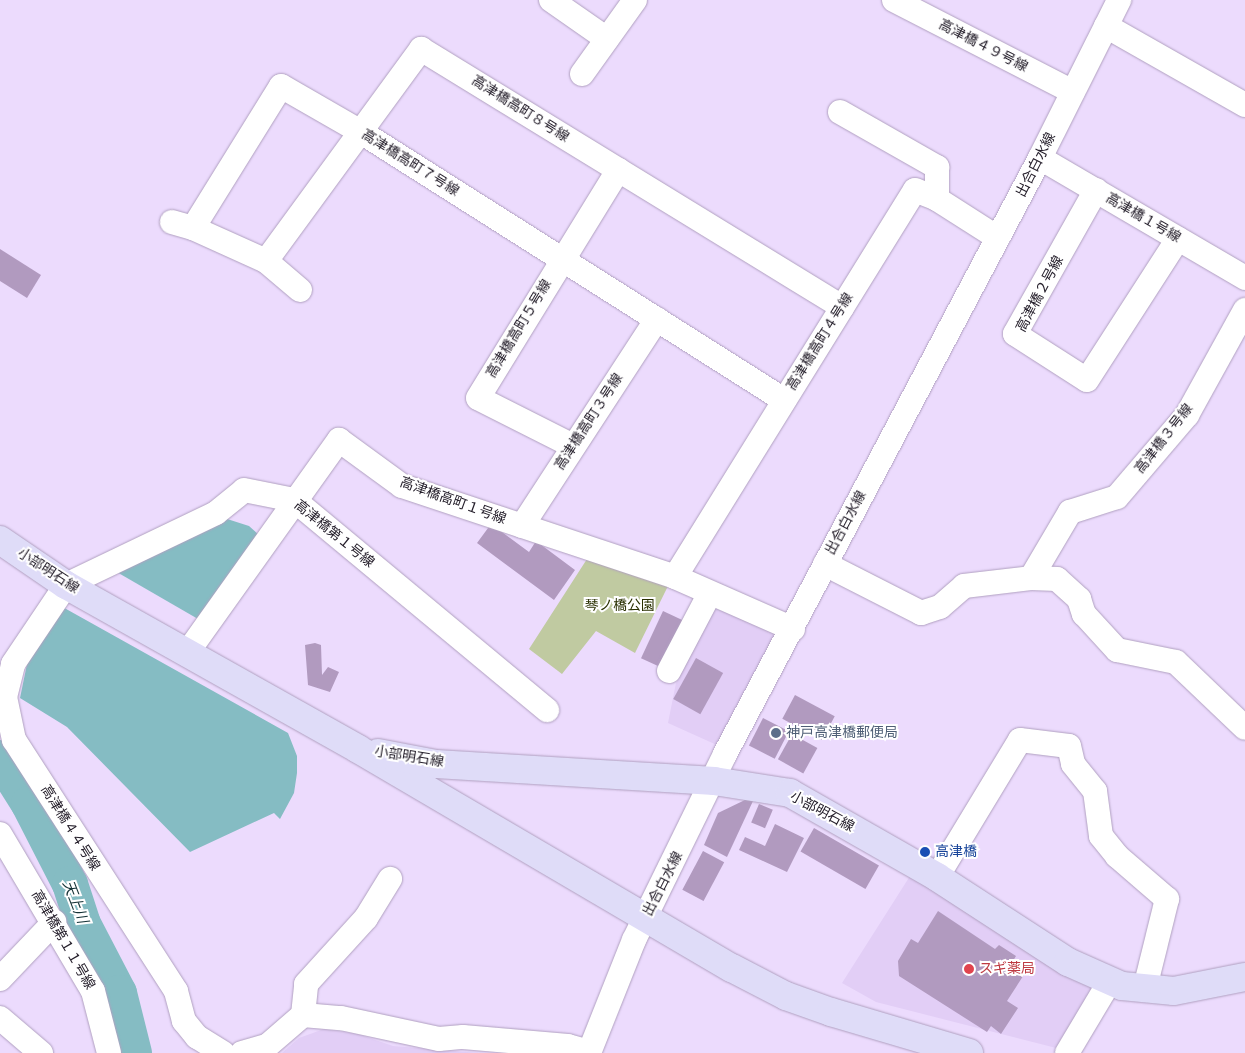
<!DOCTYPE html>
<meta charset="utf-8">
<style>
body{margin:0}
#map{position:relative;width:1245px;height:1053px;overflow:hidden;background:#ecdbfd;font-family:"Varela Round","Noto Sans JP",sans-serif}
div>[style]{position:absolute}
.built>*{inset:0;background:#e2cef6}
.green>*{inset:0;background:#c0caa1}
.water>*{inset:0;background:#85bcc3}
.river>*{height:36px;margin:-18px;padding:0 18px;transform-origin:18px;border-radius:18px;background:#85bcc3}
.building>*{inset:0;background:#b19abf;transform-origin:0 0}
.roads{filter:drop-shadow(0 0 1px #b0a0c0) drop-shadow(0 0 1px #b0a0c0)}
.minor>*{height:24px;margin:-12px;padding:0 12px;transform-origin:12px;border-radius:12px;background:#fff}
.major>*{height:28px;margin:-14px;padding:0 14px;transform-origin:14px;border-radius:14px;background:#dfdcf8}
.dots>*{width:14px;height:14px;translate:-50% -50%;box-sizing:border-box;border:2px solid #fff;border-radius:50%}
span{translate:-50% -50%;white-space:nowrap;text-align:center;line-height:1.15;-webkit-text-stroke:4px #fff;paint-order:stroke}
.street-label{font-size:14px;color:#26202c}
.park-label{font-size:14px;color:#282f00}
.service-label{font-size:14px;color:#4e5e75}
.left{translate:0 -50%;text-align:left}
.transit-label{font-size:14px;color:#164399}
.health-label{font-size:14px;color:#be3a42}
.water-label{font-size:15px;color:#143135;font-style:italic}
</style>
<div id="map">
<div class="built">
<i style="clip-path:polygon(716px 601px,771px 627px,775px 643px,719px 746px,668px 723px,676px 683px)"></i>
<i style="clip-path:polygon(910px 876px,1048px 963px,1100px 989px,1068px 1051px,876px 1002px,842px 983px)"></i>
<i style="clip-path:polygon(324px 1029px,358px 1034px,393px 1046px,479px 1053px,282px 1053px,299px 1038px)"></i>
</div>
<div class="green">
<i style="clip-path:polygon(587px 559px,668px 586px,635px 653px,596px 631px,562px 674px,529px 649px)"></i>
</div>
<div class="water">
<i style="clip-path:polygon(224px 518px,249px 526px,259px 535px,198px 619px,115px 571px)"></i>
<i style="clip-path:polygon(59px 605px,288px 733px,297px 756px,297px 773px,294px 793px,280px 819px,274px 813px,190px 852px,67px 727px,20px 698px,28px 659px)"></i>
</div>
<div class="river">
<i style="left:0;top:758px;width:54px;rotate:57.8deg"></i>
<i style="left:29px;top:804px;width:90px;rotate:62.9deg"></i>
<i style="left:70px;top:884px;width:40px;rotate:72deg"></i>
<i style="left:82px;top:922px;width:80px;rotate:62.5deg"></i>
<i style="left:119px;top:993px;width:62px;rotate:76deg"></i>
</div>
<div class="building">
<i style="clip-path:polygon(0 249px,41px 275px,27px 298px,0 281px)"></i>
<i style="clip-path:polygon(491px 524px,529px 552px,536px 541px,575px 570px,554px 600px,477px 543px)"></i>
<i style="left:663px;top:611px;width:23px;height:52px;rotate:25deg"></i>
<i style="clip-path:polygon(315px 643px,321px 645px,322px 675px,328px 667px,339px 672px,330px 692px,308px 685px,305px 645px)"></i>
<i style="left:696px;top:658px;width:31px;height:47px;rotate:29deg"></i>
<i style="left:795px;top:695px;width:45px;height:27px;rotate:28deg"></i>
<i style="left:763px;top:718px;width:29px;height:31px;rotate:27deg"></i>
<i style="left:792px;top:734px;width:29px;height:29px;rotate:29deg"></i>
<i style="clip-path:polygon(747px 799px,753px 801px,727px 857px,704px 845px,718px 813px)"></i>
<i style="left:759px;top:804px;width:15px;height:20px;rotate:23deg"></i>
<i style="clip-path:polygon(775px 824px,804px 838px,787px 872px,739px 850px,745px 837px,765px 846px)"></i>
<i style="left:814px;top:828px;width:75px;height:27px;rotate:30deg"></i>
<i style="left:703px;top:851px;width:24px;height:44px;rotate:28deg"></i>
<i style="clip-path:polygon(938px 911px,995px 949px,999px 945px,1016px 956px,1013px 961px,1027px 970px,1007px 1001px,1018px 1008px,1001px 1034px,991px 1026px,987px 1032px,899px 976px,898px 961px,911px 939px,918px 943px)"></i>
</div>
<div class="roads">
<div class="minor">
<i style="left:551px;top:0;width:68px;rotate:34.9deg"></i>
<i style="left:894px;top:0;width:201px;rotate:27.2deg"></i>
<i style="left:1106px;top:26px;width:160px;rotate:29.6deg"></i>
<i style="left:582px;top:74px;width:91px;rotate:-54.4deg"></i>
<i style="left:840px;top:112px;width:112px;rotate:29.6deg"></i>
<i style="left:937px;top:167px;width:32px;rotate:90deg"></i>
<i style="left:1040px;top:158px;width:238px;rotate:30.3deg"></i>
<i style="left:1096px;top:190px;width:165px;rotate:119.4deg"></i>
<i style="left:1015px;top:334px;width:85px;rotate:32.6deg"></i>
<i style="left:1087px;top:380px;width:168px;rotate:-57.2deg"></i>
<i style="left:172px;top:222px;width:22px;rotate:16deg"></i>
<i style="left:266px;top:261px;width:263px;rotate:-53.8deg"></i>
<i style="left:421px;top:49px;width:494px;rotate:31.5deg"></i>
<i style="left:300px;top:290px;width:45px;rotate:-139.5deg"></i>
<i style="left:266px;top:261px;width:80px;rotate:-155.7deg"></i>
<i style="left:193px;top:228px;width:167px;rotate:-58.2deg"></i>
<i style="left:281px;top:86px;width:92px;rotate:29.9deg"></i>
<i style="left:361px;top:132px;width:501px;rotate:32.36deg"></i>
<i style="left:573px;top:446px;width:106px;rotate:-153.2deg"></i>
<i style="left:478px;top:398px;width:268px;rotate:-58.4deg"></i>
<i style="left:522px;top:526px;width:247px;rotate:-56.9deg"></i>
<i style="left:825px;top:564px;width:108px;rotate:27deg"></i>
<i style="left:921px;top:613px;width:20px;rotate:-18deg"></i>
<i style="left:940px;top:607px;width:32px;rotate:-41deg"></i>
<i style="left:964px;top:586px;width:67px;rotate:-6.8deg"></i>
<i style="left:1031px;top:578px;width:77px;rotate:-59.4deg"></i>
<i style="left:1070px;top:512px;width:49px;rotate:-17.7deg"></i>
<i style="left:1117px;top:497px;width:108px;rotate:-49.5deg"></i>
<i style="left:1187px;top:415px;width:120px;rotate:-61.1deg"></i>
<i style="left:675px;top:577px;width:455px;rotate:-58.2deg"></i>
<i style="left:915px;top:190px;width:24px;rotate:22deg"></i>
<i style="left:937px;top:199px;width:72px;rotate:32.6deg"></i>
<i style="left:1031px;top:578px;width:26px;rotate:2deg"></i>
<i style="left:1057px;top:579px;width:30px;rotate:42deg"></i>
<i style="left:1079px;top:599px;width:16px;rotate:72deg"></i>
<i style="left:1084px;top:614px;width:49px;rotate:47.5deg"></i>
<i style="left:1117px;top:650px;width:60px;rotate:11.5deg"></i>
<i style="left:1176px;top:662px;width:95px;rotate:43.7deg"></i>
<i style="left:187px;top:653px;width:262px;rotate:-54.5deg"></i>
<i style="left:339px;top:440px;width:78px;rotate:36.1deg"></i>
<i style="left:402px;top:486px;width:288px;rotate:18.4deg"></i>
<i style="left:675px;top:577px;width:129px;rotate:23.8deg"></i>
<i style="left:669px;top:671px;width:88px;rotate:-62.3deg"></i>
<i style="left:0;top:834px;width:182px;rotate:59.4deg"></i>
<i style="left:93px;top:991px;width:64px;rotate:75.5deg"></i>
<i style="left:937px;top:877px;width:160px;rotate:-58.8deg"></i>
<i style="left:1020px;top:740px;width:49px;rotate:7deg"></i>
<i style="left:1069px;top:746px;width:18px;rotate:77deg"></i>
<i style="left:1073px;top:764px;width:35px;rotate:51deg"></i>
<i style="left:1095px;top:791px;width:45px;rotate:82.4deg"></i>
<i style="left:1101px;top:836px;width:26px;rotate:51deg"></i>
<i style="left:1117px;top:856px;width:66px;rotate:40.7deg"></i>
<i style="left:1167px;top:899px;width:92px;rotate:103.9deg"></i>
<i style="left:0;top:979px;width:79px;rotate:-46.5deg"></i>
<i style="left:303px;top:1015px;width:31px;rotate:-84deg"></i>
<i style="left:306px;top:984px;width:89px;rotate:-47.7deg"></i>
<i style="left:366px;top:918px;width:46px;rotate:-58.4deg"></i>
<i style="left:0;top:1018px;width:54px;rotate:40.5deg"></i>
<i style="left:223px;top:1053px;width:31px;rotate:-148deg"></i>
<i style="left:197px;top:1037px;width:21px;rotate:-129deg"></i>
<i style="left:184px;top:1021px;width:31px;rotate:-105deg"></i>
<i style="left:176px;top:991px;width:299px;rotate:-122.8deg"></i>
<i style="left:14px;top:740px;width:44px;rotate:-101.8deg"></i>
<i style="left:5px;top:697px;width:34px;rotate:-76deg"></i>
<i style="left:13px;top:664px;width:95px;rotate:-56.1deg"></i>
<i style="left:66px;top:585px;width:166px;rotate:-25.6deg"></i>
<i style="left:216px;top:513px;width:36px;rotate:-39deg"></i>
<i style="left:244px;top:490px;width:51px;rotate:11.3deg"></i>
<i style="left:294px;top:500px;width:329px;rotate:39.7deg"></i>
<i style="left:242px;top:1053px;width:26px;rotate:-16deg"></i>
<i style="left:267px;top:1046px;width:48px;rotate:-40.7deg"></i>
<i style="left:303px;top:1015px;width:38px;rotate:5deg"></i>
<i style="left:341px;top:1018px;width:100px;rotate:12.1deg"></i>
<i style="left:439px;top:1039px;width:24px;rotate:-5deg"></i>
<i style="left:463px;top:1037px;width:105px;rotate:4.9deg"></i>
<i style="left:568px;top:1046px;width:22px;rotate:16deg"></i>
<i style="left:589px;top:1053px;width:122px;rotate:-68.3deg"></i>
<i style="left:634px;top:940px;width:207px;rotate:-63.9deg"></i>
<i style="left:725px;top:754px;width:674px;rotate:-62.14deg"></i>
<i style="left:1040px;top:158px;width:177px;rotate:-63.4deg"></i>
<i style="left:1067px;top:1053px;width:84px;rotate:-59.2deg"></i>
</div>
<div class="major">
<i style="left:0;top:540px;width:80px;rotate:34.3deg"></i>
<i style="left:66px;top:585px;width:335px;rotate:29.3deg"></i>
<i style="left:358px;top:749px;width:433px;rotate:30.4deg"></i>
<i style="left:732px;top:968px;width:61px;rotate:27.4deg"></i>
<i style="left:786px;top:996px;width:48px;rotate:19.6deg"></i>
<i style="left:831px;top:1012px;width:144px;rotate:16.5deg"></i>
<i style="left:378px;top:753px;width:59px;rotate:10.7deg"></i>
<i style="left:436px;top:764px;width:279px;rotate:3.5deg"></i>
<i style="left:714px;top:781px;width:77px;rotate:9deg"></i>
<i style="left:790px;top:793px;width:169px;rotate:29.7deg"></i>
<i style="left:937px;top:877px;width:156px;rotate:33deg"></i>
<i style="left:1068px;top:962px;width:59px;rotate:24deg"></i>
<i style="left:1122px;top:986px;width:52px;rotate:5.5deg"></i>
<i style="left:1174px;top:991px;width:72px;rotate:-11.2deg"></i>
</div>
</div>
<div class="dots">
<i style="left:776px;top:733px;background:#5c6f8a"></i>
<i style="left:925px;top:852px;background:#1a4fb4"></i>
<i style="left:969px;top:969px;background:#e0444e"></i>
</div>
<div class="street-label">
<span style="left:983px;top:46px;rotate:27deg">高津橋４９号線</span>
<span style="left:520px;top:109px;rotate:32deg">高津橋高町８号線</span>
<span style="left:410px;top:163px;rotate:32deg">高津橋高町７号線</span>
<span style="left:1036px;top:165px;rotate:-63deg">出合白水線</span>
<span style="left:1143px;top:218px;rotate:30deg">高津橋１号線</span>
<span style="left:1040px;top:294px;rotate:-62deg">高津橋２号線</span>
<span style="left:519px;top:329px;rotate:-59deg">高津橋高町５号線</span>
<span style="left:820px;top:342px;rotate:-58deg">高津橋高町４号線</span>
<span style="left:589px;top:422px;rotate:-57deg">高津橋高町３号線</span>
<span style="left:1164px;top:439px;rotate:-52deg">高津橋３号線</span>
<span style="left:453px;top:501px;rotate:20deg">高津橋高町１号線</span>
<span style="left:846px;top:523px;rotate:-62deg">出合白水線</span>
<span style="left:334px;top:534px;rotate:39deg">高津橋第１号線</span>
<span style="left:48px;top:571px;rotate:33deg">小部明石線</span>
<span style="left:409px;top:757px;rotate:9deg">小部明石線</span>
<span style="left:822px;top:812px;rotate:28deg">小部明石線</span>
<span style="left:70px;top:828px;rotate:58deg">高津橋４４号線</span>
<span style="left:663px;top:884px;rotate:-63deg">出合白水線</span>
<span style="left:63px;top:940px;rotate:60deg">高津橋第１１号線</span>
</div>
<div class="park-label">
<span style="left:620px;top:606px">琴ノ橋公園</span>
</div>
<div class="service-label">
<span class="left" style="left:786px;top:733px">神戸高津橋郵便局</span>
</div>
<div class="transit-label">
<span class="left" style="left:935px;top:852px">高津橋</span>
</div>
<div class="health-label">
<span class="left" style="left:979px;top:969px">スギ薬局</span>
</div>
<div class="water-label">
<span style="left:75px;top:902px;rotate:69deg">天上川</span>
</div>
</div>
